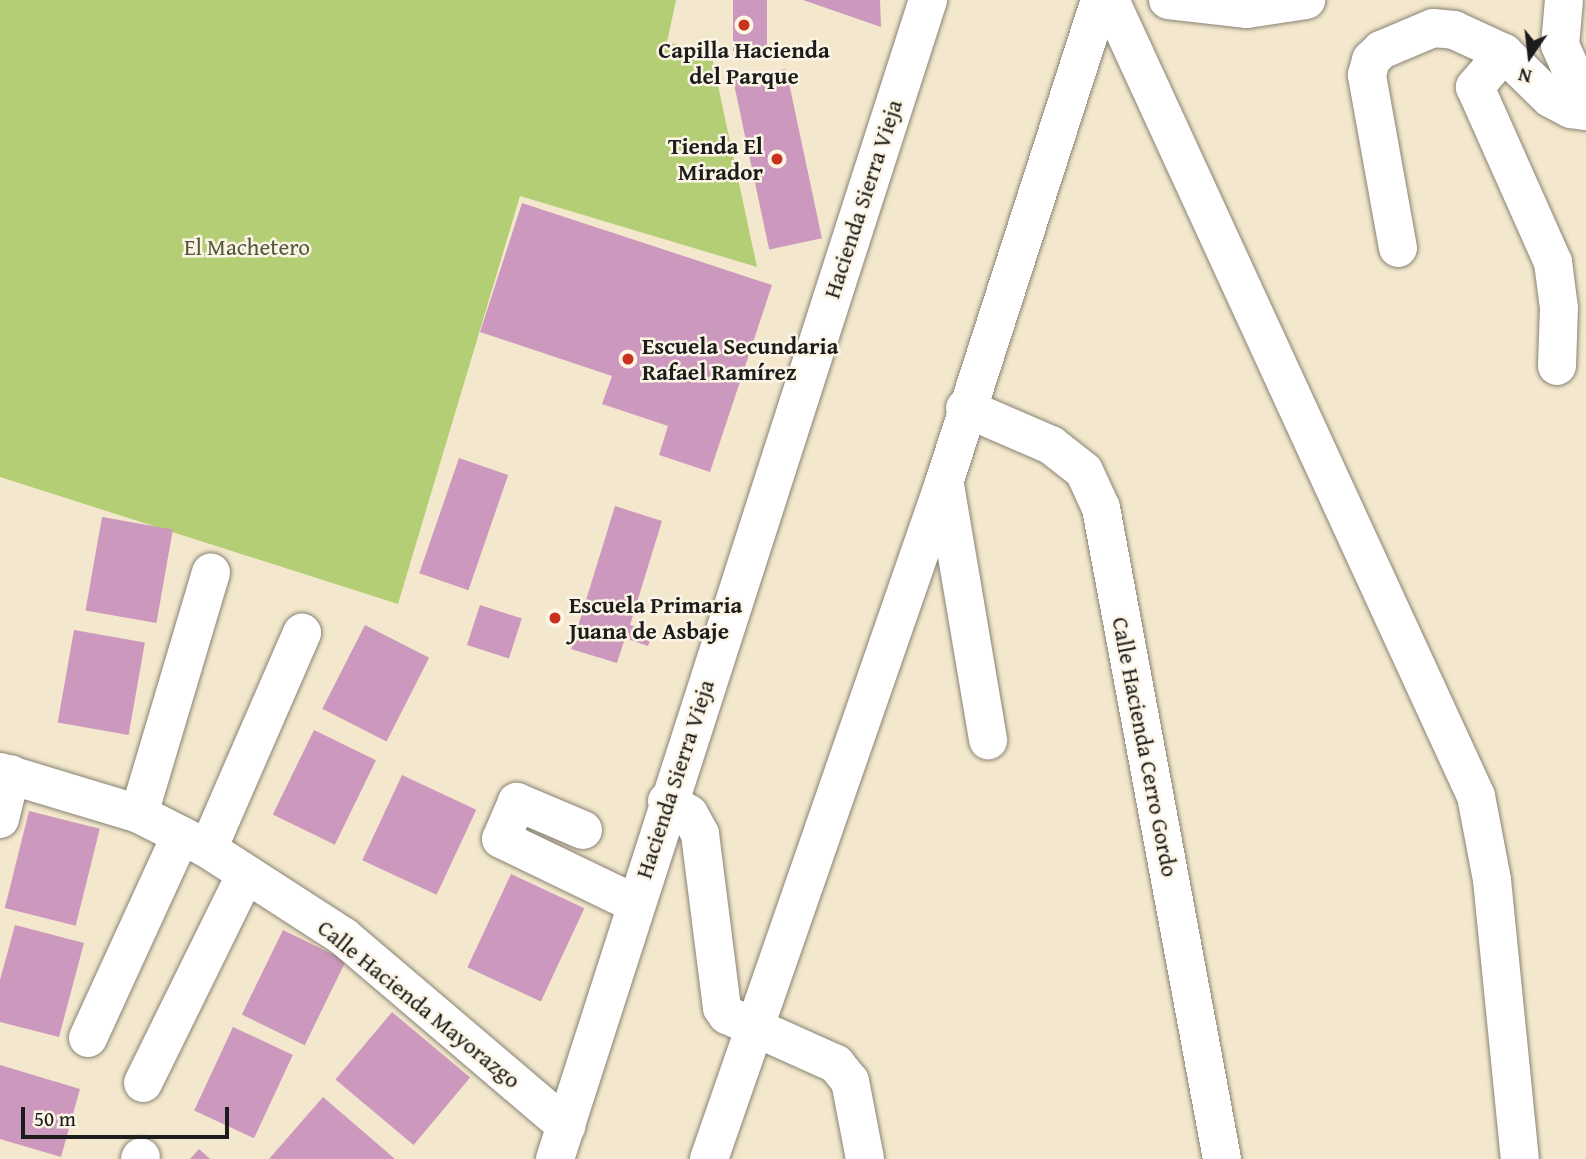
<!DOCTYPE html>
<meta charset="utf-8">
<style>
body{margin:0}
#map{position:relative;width:1586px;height:1159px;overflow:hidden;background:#f3e8cd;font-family:"Gentium Book Plus",serif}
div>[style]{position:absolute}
.green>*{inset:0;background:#b3ce74}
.building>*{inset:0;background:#cd98bd;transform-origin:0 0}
.roads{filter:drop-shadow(0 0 2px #888274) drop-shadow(0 0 2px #888274)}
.minor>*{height:38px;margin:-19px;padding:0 19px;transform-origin:19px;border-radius:19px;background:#fff}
.dots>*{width:19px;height:19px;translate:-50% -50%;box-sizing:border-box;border:4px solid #fcf5e5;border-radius:50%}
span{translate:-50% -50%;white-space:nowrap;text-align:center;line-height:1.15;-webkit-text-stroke:5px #fcf5e5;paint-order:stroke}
.poi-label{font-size:23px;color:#1c1c1c;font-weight:700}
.right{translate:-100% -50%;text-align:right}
.left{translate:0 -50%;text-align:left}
.street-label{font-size:23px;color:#1c1c1c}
.park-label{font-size:23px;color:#515a3b}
.north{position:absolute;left:1495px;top:21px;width:70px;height:70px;-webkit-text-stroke:5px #fcf5e5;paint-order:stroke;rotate:194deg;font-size:19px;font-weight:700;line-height:28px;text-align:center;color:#1c1c1c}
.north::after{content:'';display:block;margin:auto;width:24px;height:32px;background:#1c1c1c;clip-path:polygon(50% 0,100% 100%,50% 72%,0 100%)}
.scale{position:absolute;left:21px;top:1107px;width:208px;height:32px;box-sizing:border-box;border:4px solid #1c1c1c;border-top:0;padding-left:9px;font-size:21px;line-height:24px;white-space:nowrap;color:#1c1c1c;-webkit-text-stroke:5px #fcf5e5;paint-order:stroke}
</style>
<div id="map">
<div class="green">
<i style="clip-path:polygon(0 0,676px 0,667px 42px,711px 53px,757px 267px,520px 196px,398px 604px,0 477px)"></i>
</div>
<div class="building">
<i style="left:733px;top:0;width:34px;height:51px"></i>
<i style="clip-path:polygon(803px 0,880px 0,881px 27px)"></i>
<i style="left:786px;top:69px;width:173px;height:54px;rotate:78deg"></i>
<i style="clip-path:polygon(522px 203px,772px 285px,710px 472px,659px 455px,668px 426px,602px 404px,612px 376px,480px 332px)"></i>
<i style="left:459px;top:458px;width:52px;height:122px;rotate:19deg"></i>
<i style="clip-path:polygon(615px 506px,662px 521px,630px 625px,653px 632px,648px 646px,625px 638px,617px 663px,571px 649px)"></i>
<i style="left:102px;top:517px;width:72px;height:95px;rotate:10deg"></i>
<i style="left:480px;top:605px;width:44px;height:42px;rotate:18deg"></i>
<i style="left:365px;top:625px;width:72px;height:94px;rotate:27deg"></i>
<i style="left:74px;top:630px;width:72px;height:94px;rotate:10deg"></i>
<i style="left:314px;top:730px;width:69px;height:94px;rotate:26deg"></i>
<i style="left:402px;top:775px;width:82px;height:94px;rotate:25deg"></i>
<i style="left:29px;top:811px;width:73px;height:100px;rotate:14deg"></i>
<i style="left:511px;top:874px;width:81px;height:103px;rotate:25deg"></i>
<i style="clip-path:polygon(15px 925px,84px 943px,59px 1037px,0 1022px,0 980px)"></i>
<i style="left:283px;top:930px;width:70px;height:94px;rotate:26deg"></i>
<i style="left:392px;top:1012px;width:102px;height:88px;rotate:40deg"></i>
<i style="left:233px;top:1027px;width:66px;height:92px;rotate:25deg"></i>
<i style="clip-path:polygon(0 1065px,80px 1089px,61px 1157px,0 1139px)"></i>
<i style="clip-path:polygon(323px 1097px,395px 1159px,269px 1159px)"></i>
<i style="clip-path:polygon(199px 1149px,210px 1159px,190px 1159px)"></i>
</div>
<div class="roads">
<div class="minor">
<i style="left:1110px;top:0;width:876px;rotate:65.31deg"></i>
<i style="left:1476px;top:796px;width:86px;rotate:79.2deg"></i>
<i style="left:1492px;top:880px;width:280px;rotate:84.3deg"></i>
<i style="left:1168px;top:0;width:80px;rotate:6.5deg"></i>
<i style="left:1247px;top:9px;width:60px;rotate:-8.7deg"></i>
<i style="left:1564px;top:0;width:45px;rotate:95.1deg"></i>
<i style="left:1560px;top:45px;width:39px;rotate:66deg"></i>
<i style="left:1576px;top:81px;width:16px;rotate:50deg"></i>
<i style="left:1504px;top:53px;width:45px;rotate:130.5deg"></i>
<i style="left:1475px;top:87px;width:192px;rotate:66deg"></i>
<i style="left:1553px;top:262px;width:46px;rotate:82.6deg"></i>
<i style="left:1559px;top:308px;width:58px;rotate:92deg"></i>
<i style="left:1398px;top:248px;width:176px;rotate:-100.2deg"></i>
<i style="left:1367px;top:75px;width:16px;rotate:-75deg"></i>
<i style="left:1371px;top:60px;width:14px;rotate:-45deg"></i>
<i style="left:1381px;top:50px;width:56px;rotate:-22.9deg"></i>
<i style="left:1433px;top:28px;width:21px;rotate:5deg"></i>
<i style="left:1454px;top:30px;width:55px;rotate:24.7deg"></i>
<i style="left:1504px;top:53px;width:64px;rotate:44.4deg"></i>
<i style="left:1550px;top:98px;width:24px;rotate:28deg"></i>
<i style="left:1571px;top:109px;width:15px;rotate:8deg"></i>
<i style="left:965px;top:408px;width:94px;rotate:23.3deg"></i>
<i style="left:1051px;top:445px;width:42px;rotate:38.2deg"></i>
<i style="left:1084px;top:471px;width:41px;rotate:65.3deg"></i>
<i style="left:1101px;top:508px;width:662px;rotate:79.47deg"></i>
<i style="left:945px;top:485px;width:259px;rotate:80.4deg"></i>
<i style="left:0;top:772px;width:145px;rotate:16.8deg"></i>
<i style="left:139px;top:814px;width:77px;rotate:26.9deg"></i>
<i style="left:208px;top:849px;width:162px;rotate:32.9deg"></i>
<i style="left:344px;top:937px;width:292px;rotate:40.4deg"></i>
<i style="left:667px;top:801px;width:26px;rotate:31deg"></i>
<i style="left:689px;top:814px;width:23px;rotate:61deg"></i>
<i style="left:700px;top:834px;width:175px;rotate:82.8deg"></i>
<i style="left:722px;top:1008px;width:9px;rotate:54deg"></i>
<i style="left:727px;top:1015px;width:120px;rotate:24.2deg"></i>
<i style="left:836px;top:1064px;width:22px;rotate:51deg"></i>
<i style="left:850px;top:1081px;width:79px;rotate:79.1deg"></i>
<i style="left:139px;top:814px;width:252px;rotate:-73.4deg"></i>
<i style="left:0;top:819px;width:46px;rotate:-76.3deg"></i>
<i style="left:583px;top:830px;width:72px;rotate:-157deg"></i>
<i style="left:517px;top:802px;width:40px;rotate:113.4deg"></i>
<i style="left:501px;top:839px;width:150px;rotate:25.7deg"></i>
<i style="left:208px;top:849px;width:236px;rotate:-66.5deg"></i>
<i style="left:88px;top:1038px;width:223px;rotate:-65.4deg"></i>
<i style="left:143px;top:1083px;width:233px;rotate:-63.8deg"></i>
<i style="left:140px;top:1159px;width:2px;rotate:-63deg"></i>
<i style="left:555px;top:1159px;width:1218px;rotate:-72.16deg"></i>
<i style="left:709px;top:1159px;width:716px;rotate:-70.83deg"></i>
<i style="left:944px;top:483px;width:508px;rotate:-72.1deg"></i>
</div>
</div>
<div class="dots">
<i style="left:744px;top:25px;background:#c8321e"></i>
<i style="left:777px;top:159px;background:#c8321e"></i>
<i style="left:628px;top:359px;background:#c8321e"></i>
<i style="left:555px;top:618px;background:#c8321e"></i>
</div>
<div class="poi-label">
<span style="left:744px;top:63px">Capilla Hacienda<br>del Parque</span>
<span class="right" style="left:763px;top:159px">Tienda El<br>Mirador</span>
<span class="left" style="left:642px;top:359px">Escuela Secundaria<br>Rafael Ramírez</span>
<span class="left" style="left:569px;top:618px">Escuela Primaria<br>Juana de Asbaje</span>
</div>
<div class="street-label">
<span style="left:863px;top:199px;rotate:-72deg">Hacienda Sierra Vieja</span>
<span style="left:1145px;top:747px;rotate:79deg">Calle Hacienda Cerro Gordo</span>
<span style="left:675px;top:779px;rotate:-72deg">Hacienda Sierra Vieja</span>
<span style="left:419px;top:1004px;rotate:39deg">Calle Hacienda Mayorazgo</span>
</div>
<div class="park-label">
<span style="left:247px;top:247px">El Machetero</span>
</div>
<div class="north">N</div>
<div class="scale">50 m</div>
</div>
